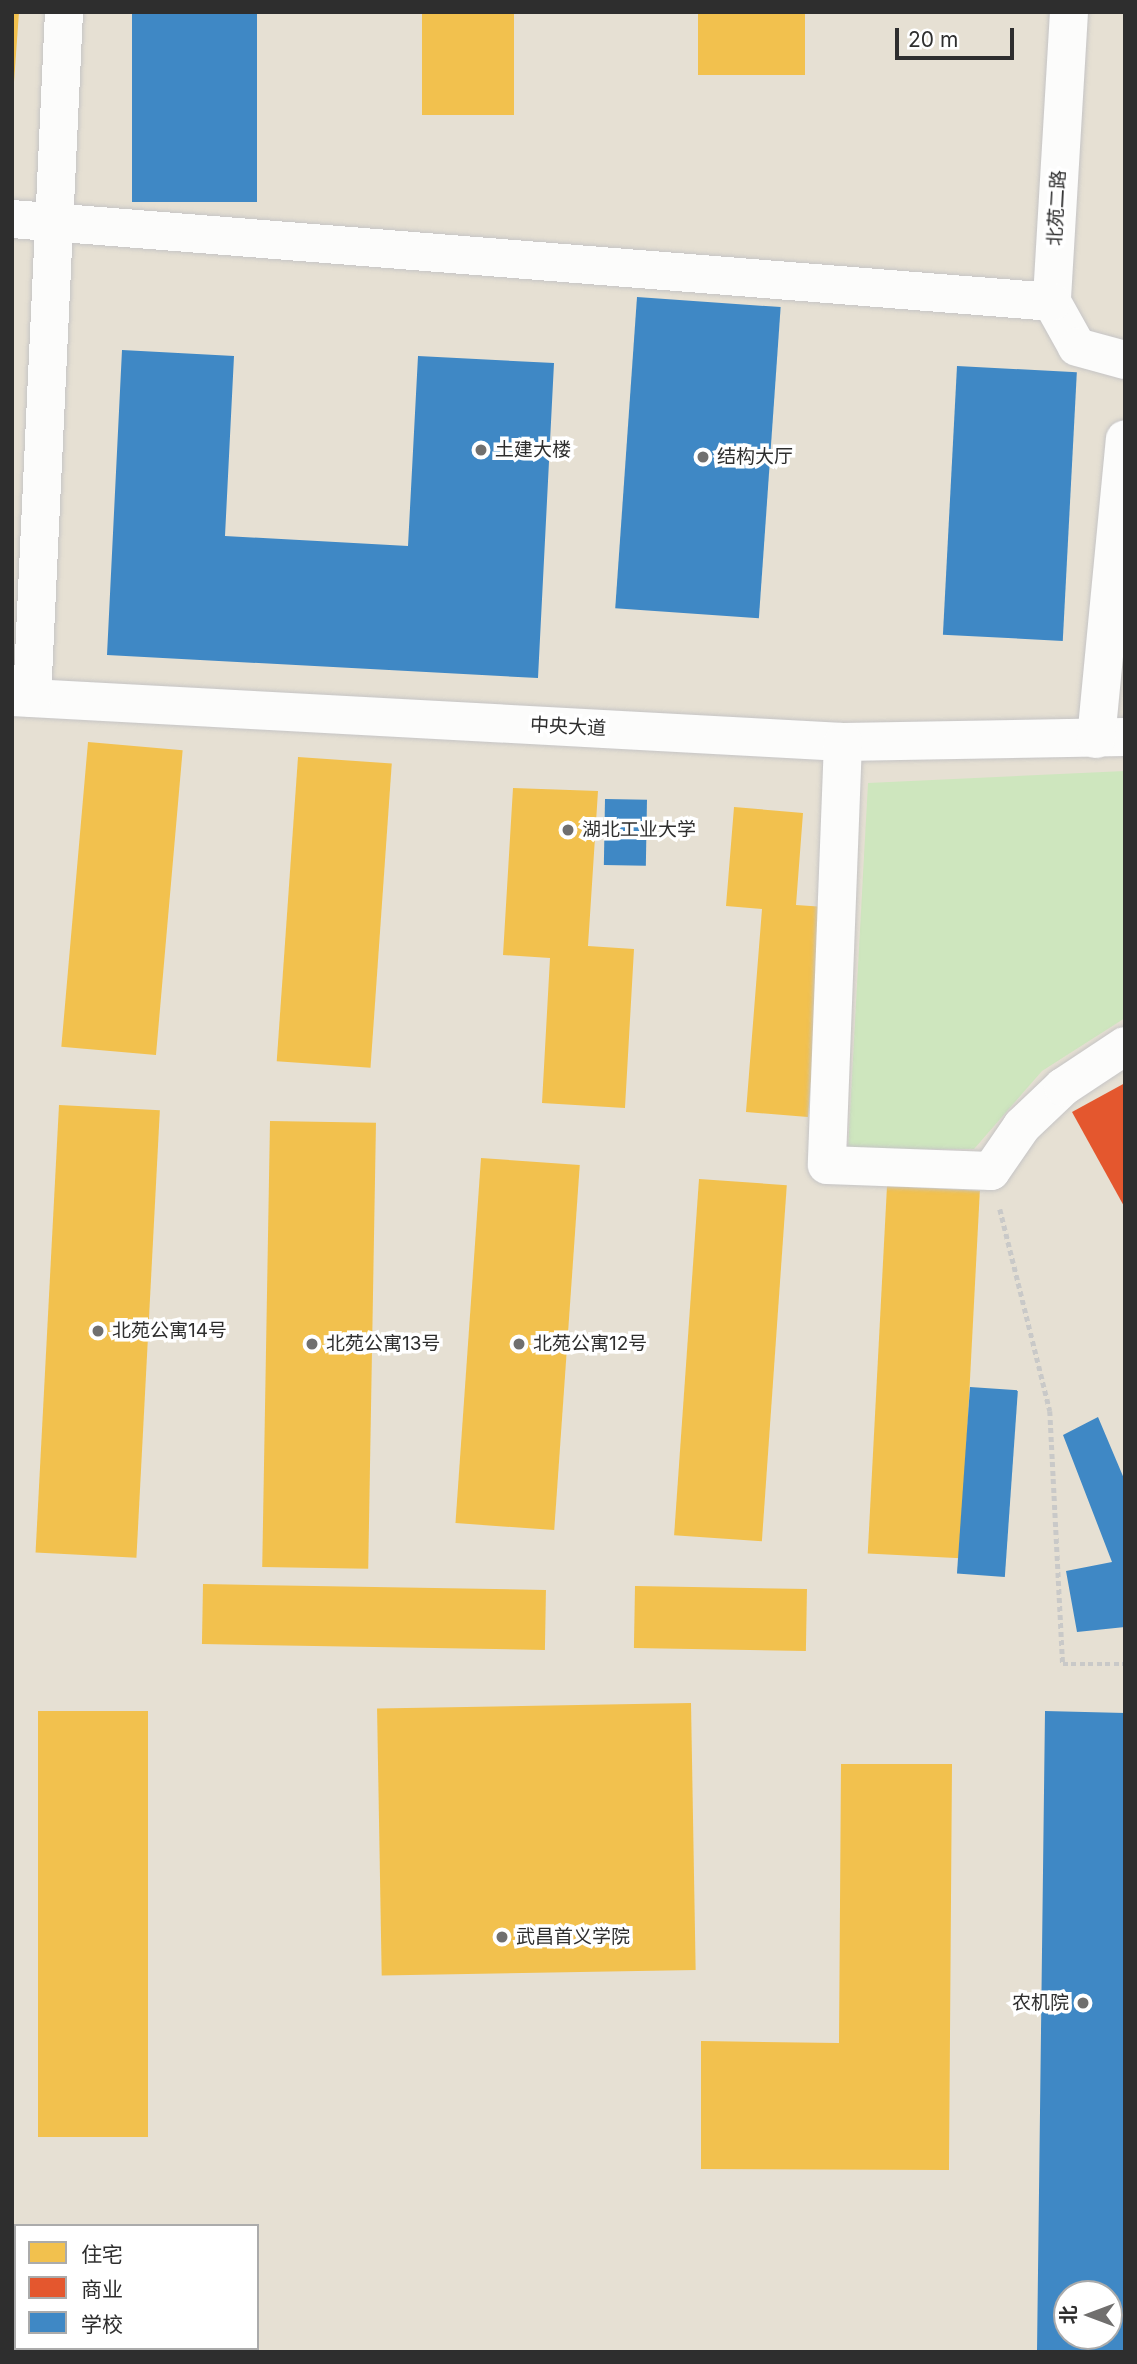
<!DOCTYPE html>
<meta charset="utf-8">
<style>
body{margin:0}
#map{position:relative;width:1137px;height:2364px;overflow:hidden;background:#ece8e4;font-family:Inter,"Noto Sans SC",sans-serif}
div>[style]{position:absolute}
.education>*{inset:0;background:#e6e0d3}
.green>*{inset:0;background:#cee6be}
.homes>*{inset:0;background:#f2c14e;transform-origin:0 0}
.shops>*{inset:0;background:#e4572e}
.schools>*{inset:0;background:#3f88c5;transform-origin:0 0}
.path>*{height:4.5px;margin-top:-2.25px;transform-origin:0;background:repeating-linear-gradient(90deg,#c9c9c8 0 5px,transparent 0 8.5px)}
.roads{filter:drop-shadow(0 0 2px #c5c4c5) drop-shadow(0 0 2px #c5c4c5)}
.minor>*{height:38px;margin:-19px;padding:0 19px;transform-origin:19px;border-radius:19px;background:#fcfcfb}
.dots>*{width:19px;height:19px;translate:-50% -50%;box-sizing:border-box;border:4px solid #fff;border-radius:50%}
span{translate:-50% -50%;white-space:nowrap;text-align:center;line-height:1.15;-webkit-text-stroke:7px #fff;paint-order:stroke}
.street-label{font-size:19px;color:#2e2e2e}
.poi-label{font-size:19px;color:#2e2e2e}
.left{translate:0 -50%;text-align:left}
.right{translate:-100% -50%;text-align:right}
.frame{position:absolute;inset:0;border:14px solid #2e2e2e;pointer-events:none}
.legend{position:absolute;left:14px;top:2224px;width:245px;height:126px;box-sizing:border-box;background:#fff;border:2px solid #ababab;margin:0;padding:9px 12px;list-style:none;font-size:21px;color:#2e2e2e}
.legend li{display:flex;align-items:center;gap:14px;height:35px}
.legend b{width:35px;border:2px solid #ababab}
.north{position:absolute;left:1053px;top:2280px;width:70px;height:70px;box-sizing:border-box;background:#fff;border:2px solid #ababab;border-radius:50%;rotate:270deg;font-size:19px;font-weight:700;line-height:28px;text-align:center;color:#2e2e2e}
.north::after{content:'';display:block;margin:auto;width:24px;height:32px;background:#706f6e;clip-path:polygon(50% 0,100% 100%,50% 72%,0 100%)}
.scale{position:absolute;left:895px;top:28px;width:119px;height:32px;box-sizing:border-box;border:4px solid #2e2e2e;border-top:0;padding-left:9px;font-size:21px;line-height:24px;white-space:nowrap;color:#2e2e2e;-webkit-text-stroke:5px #fff;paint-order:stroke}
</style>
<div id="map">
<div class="education">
<i style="clip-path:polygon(evenodd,12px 12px,1125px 12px,1125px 2352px,12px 2352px,12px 12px,16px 2226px,257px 2226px,257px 2348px,16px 2348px,16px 2226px,12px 12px,1067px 2294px,1109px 2294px,1109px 2336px,1067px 2336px,1067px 2294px)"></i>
</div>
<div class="green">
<i style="clip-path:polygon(1125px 771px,1125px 1018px,1042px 1071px,974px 1149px,848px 1150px,868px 783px)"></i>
</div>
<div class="homes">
<i style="clip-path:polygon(12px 12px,19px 12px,14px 82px,12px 82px)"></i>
<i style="left:422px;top:12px;width:92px;height:103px"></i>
<i style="left:698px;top:12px;width:107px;height:63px"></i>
<i style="left:88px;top:742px;width:95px;height:306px;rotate:5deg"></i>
<i style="left:298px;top:757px;width:94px;height:305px;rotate:4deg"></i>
<i style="clip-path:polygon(513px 788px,598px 791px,588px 946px,634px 949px,625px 1108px,542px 1103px,550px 958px,503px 955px)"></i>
<i style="clip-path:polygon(734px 807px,803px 813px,796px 905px,825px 907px,808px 1117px,746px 1112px,762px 909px,726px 906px)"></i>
<i style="left:59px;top:1105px;width:101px;height:448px;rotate:3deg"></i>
<i style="left:270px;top:1121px;width:106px;height:446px;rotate:1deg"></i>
<i style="left:481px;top:1158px;width:99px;height:366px;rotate:4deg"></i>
<i style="left:699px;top:1179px;width:88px;height:357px;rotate:4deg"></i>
<i style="left:887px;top:1186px;width:93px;height:368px;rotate:3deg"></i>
<i style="left:203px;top:1584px;width:343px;height:60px;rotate:1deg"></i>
<i style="left:635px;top:1586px;width:172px;height:62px;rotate:1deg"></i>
<i style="left:691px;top:1703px;width:267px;height:314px;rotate:89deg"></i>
<i style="left:38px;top:1711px;width:110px;height:426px"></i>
<i style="clip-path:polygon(841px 1764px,952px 1764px,949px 2170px,701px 2169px,701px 2041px,839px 2043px)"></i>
</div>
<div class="shops">
<i style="clip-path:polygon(1125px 1083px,1125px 1208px,1072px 1112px)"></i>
</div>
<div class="schools">
<i style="left:132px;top:12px;width:125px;height:190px"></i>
<i style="left:637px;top:297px;width:144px;height:312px;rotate:4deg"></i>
<i style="clip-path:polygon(122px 350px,234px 356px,225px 536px,408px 546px,418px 356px,554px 363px,538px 678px,107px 655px)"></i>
<i style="left:957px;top:366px;width:120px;height:269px;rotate:3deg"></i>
<i style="left:605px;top:799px;width:42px;height:66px;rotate:1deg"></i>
<i style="left:970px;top:1387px;width:48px;height:187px;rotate:4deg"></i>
<i style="clip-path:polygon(1098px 1417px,1125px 1481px,1125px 1627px,1077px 1632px,1066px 1571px,1112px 1562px,1063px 1435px)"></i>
<i style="clip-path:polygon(evenodd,1045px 1711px,1125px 1713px,1125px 2352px,1037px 2352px,1045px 1711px,1067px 2294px,1109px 2294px,1109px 2336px,1067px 2336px,1067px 2294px)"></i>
</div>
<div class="path">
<i style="left:1000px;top:1209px;width:208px;rotate:76.1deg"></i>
<i style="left:1050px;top:1411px;width:253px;rotate:87.1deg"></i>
<i style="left:1063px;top:1664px;width:62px"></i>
</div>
<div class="roads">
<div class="minor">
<i style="left:1069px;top:12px;width:290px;rotate:93.4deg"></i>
<i style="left:1052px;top:302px;width:51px;rotate:60.9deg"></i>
<i style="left:1077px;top:347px;width:50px;rotate:15.2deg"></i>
<i style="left:12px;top:219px;width:1043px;rotate:4.56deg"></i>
<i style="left:12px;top:697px;width:832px;rotate:3.1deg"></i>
<i style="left:843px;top:742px;width:282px;rotate:-1deg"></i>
<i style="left:32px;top:698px;width:687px;rotate:-87.33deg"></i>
<i style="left:1096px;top:739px;width:301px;rotate:-84.5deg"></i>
<i style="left:843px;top:742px;width:423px;rotate:92.2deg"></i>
<i style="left:827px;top:1165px;width:164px;rotate:2.1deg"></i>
<i style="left:991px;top:1171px;width:55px;rotate:-55.4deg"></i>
<i style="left:1022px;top:1126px;width:57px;rotate:-43.6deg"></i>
<i style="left:1063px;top:1087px;width:74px;rotate:-33.5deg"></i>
</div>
</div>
<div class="dots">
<i style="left:481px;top:450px;background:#706f6e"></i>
<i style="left:703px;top:457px;background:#706f6e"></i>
<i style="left:568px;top:830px;background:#706f6e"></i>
<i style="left:98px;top:1331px;background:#706f6e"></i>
<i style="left:312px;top:1344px;background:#706f6e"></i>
<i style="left:519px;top:1344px;background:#706f6e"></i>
<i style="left:502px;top:1937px;background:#706f6e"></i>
<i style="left:1083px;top:2003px;background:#706f6e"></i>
</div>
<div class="street-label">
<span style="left:1057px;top:208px;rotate:-87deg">北苑二路</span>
<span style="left:568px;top:727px;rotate:3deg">中央大道</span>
</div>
<div class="poi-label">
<span class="left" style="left:495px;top:450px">土建大楼</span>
<span class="left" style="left:717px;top:457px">结构大厅</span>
<span class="left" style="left:582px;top:830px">湖北工业大学</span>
<span class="left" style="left:112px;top:1331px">北苑公寓14号</span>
<span class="left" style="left:326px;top:1344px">北苑公寓13号</span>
<span class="left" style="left:533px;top:1344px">北苑公寓12号</span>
<span class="left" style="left:516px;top:1937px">武昌首义学院</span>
<span class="right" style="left:1069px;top:2003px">农机院</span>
</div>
<div class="frame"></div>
<ul class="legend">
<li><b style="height:19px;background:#f2c14e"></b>住宅</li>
<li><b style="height:19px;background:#e4572e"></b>商业</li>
<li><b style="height:19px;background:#3f88c5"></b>学校</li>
</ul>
<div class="north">北</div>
<div class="scale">20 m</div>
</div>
